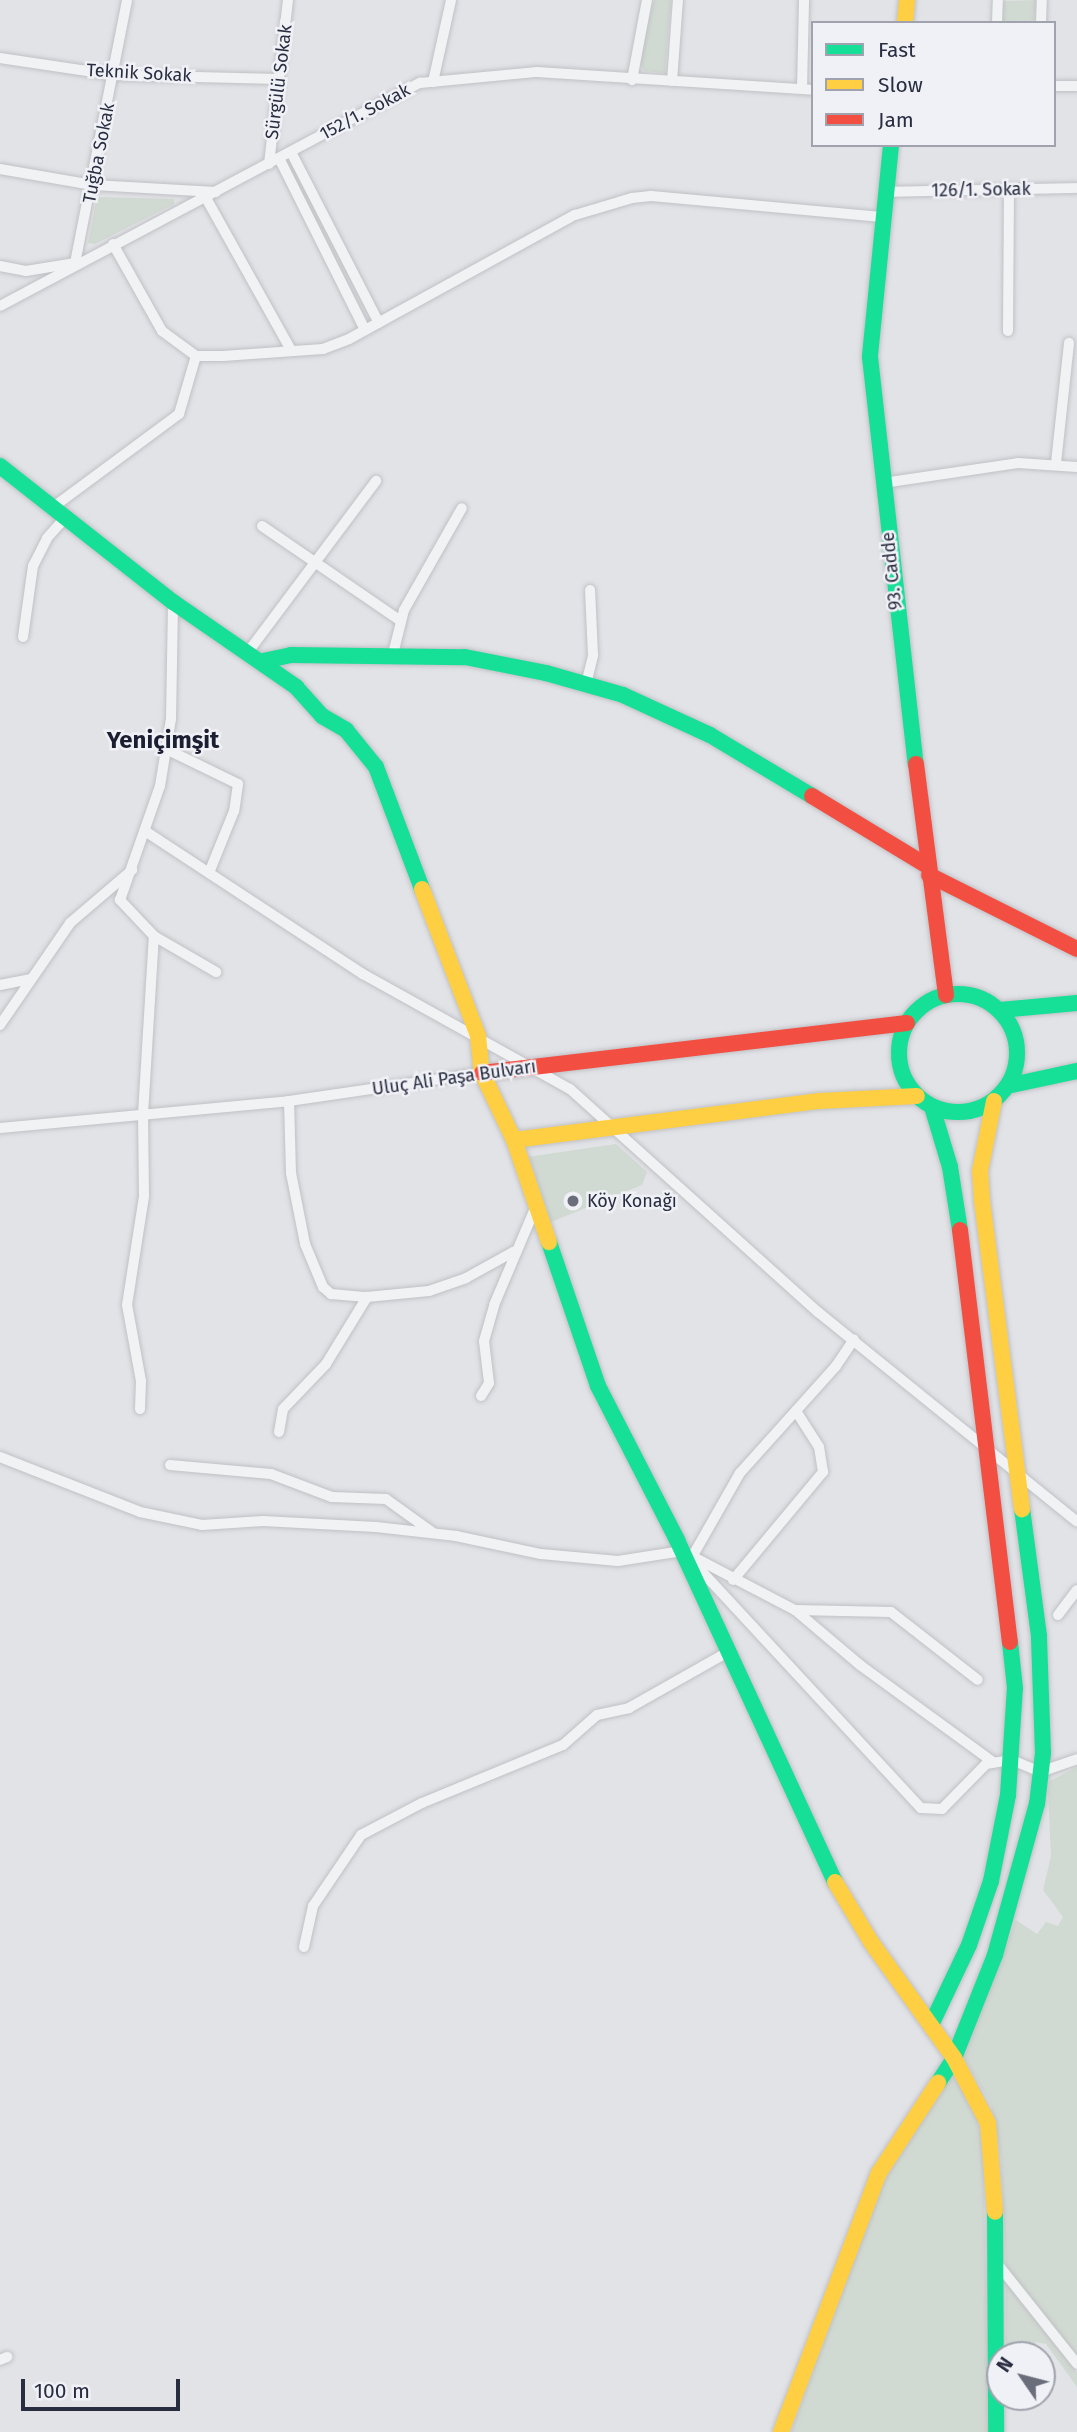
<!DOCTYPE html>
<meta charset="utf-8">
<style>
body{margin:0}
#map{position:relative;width:1077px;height:2432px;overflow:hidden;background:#e2e3e7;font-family:"Fira Sans",sans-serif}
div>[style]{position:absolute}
.green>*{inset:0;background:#d1dad2}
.roads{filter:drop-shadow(0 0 2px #c0c1c5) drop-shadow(0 0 2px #c0c1c5)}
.street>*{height:10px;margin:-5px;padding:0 5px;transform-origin:5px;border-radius:5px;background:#f1f2f4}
.fast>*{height:16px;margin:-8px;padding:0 8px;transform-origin:8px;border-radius:8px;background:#16e098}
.fast>.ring{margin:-8px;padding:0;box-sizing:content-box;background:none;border:16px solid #16e098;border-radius:50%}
.slow>*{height:16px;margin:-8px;padding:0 8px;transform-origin:8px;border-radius:8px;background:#ffcf43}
.jam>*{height:16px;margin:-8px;padding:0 8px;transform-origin:8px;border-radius:8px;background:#f24e42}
.dots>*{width:19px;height:19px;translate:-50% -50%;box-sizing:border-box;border:4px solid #f0f1f6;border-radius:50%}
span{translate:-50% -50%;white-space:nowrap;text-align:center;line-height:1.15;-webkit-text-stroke:5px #f0f1f6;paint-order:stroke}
.street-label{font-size:18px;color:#292d40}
.poi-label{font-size:18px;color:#292d40}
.left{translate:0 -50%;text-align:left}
.district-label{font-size:24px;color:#1b1f31;font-weight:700}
.legend{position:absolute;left:811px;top:21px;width:245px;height:126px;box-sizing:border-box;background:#f0f1f6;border:2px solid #a0a3ad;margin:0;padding:9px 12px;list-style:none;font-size:21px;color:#292d40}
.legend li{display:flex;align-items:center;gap:14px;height:35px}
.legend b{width:35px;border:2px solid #a0a3ad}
.north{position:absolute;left:986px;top:2341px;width:70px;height:70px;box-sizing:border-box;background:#f0f1f6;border:2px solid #a0a3ad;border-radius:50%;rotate:305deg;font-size:19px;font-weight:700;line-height:28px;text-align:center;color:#292d40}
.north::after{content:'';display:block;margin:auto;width:24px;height:32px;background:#6a6d7a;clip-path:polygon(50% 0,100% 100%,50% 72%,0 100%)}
.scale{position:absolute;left:21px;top:2379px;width:159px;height:32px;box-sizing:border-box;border:4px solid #292d40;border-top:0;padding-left:9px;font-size:21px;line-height:24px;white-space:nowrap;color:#292d40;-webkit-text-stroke:5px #f0f1f6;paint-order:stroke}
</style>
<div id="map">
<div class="green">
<i style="clip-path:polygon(654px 0,671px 0,665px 73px,644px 71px,639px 60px)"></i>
<i style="clip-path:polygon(1036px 0,1034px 23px,1002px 23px,1004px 1px)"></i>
<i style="clip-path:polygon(97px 197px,174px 199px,174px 204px,95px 244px,88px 243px)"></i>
<i style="clip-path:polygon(616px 1144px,647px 1172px,642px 1185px,549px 1223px,527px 1157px)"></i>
<i style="clip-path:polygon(1077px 1767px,1077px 2358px,1006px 2266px,1001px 2157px,991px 2105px,964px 2057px,1016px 1920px,1037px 1934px,1046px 1922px,1058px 1926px,1063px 1917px,1043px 1890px,1051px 1856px,1048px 1791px,1050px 1781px)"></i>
<i style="clip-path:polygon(951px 2071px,976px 2112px,983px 2145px,989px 2432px,791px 2432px,886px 2172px)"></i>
<i style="clip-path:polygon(1006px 2283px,1055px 2339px,1077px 2373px,1077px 2387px,1046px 2344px,1036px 2342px,1031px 2355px,1006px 2355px)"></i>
</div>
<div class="roads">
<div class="street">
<i style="left:997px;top:23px;width:23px;rotate:-88deg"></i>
<i style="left:1041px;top:23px;width:23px;rotate:-88deg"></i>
<i style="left:0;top:58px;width:115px;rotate:8.5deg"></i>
<i style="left:114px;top:75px;width:165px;rotate:1.4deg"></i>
<i style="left:632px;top:80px;width:81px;rotate:-79.4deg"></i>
<i style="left:672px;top:81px;width:81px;rotate:-85.8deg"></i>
<i style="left:433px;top:82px;width:84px;rotate:-77.6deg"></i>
<i style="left:1054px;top:86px;width:23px"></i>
<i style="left:802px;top:89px;width:89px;rotate:-88.7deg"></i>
<i style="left:291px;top:152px;width:192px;rotate:62.8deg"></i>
<i style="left:279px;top:158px;width:192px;rotate:63.4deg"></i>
<i style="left:269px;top:164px;width:165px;rotate:-83.4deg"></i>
<i style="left:0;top:169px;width:94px;rotate:9.8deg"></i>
<i style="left:93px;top:185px;width:123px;rotate:3.3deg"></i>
<i style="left:885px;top:192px;width:192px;rotate:-1.2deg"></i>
<i style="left:206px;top:198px;width:174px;rotate:60.8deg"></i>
<i style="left:113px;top:244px;width:100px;rotate:60.6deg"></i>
<i style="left:162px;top:331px;width:42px;rotate:36.3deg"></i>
<i style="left:196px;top:356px;width:27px"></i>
<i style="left:223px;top:356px;width:100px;rotate:-4deg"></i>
<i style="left:323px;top:349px;width:28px;rotate:-21deg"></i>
<i style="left:349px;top:339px;width:258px;rotate:-28.8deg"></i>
<i style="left:575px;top:215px;width:59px;rotate:-16.6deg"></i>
<i style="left:632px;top:198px;width:19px;rotate:-6deg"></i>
<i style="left:651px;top:196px;width:232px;rotate:5.2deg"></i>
<i style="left:0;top:266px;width:26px;rotate:11deg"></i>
<i style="left:26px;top:271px;width:50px;rotate:-9.3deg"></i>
<i style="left:75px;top:263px;width:268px;rotate:-78.8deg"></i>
<i style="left:0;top:306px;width:476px;rotate:-28deg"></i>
<i style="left:420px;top:83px;width:118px;rotate:-5.4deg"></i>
<i style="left:537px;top:72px;width:277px;rotate:3.7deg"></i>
<i style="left:1008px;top:331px;width:142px;rotate:-89.6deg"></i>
<i style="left:1056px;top:463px;width:121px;rotate:-83.8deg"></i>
<i style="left:883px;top:483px;width:136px;rotate:-8.4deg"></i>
<i style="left:1018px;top:463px;width:59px;rotate:3.9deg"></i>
<i style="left:52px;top:508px;width:158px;rotate:-36.5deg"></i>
<i style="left:179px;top:414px;width:60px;rotate:-73.7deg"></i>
<i style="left:262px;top:526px;width:168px;rotate:34.4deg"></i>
<i style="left:23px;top:637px;width:72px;rotate:-82deg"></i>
<i style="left:33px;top:566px;width:31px;rotate:-63deg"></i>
<i style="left:47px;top:538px;width:25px;rotate:-48deg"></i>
<i style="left:248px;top:652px;width:214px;rotate:-53.2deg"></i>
<i style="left:392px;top:658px;width:49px;rotate:-76deg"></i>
<i style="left:404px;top:610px;width:117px;rotate:-60.4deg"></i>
<i style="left:586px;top:684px;width:30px;rotate:-76deg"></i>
<i style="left:593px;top:655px;width:65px;rotate:-92.6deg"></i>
<i style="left:166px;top:749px;width:80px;rotate:25.9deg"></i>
<i style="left:238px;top:784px;width:27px;rotate:98deg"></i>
<i style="left:234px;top:811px;width:67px;rotate:112deg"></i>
<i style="left:145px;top:831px;width:261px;rotate:33.3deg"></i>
<i style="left:363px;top:974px;width:237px;rotate:29.1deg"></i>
<i style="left:570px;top:1089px;width:334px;rotate:42deg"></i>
<i style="left:818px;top:1312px;width:333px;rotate:39deg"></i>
<i style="left:154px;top:936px;width:72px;rotate:30.1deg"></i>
<i style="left:0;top:985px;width:32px;rotate:-11deg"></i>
<i style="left:0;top:1025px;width:124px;rotate:-55.5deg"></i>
<i style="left:70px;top:923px;width:82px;rotate:-40.5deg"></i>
<i style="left:289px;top:1101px;width:72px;rotate:88.4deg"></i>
<i style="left:291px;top:1173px;width:72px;rotate:78.8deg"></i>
<i style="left:305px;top:1244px;width:47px;rotate:67.3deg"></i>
<i style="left:323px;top:1287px;width:11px;rotate:41deg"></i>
<i style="left:331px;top:1294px;width:36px;rotate:5deg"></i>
<i style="left:367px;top:1297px;width:62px;rotate:-5.5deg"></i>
<i style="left:429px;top:1291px;width:39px;rotate:-19deg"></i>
<i style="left:466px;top:1278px;width:54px;rotate:-29deg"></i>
<i style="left:0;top:1128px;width:290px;rotate:-5.3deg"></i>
<i style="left:289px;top:1101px;width:195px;rotate:-8.3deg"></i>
<i style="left:481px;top:1396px;width:15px;rotate:-58deg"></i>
<i style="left:489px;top:1383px;width:42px;rotate:-96.8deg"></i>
<i style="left:484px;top:1341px;width:37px;rotate:-74deg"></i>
<i style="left:494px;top:1305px;width:108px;rotate:-67deg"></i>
<i style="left:140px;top:1409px;width:28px;rotate:-88deg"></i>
<i style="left:141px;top:1381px;width:77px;rotate:-100.4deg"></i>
<i style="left:127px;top:1305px;width:110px;rotate:-81.1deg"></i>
<i style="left:144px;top:1196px;width:82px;rotate:-90.7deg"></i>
<i style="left:143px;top:1114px;width:178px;rotate:-86.5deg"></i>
<i style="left:154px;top:936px;width:50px;rotate:-133.4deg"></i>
<i style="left:120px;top:900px;width:121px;rotate:-70.7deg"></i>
<i style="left:160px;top:786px;width:68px;rotate:-80.7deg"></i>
<i style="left:171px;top:719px;width:117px;rotate:-89deg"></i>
<i style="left:279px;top:1432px;width:23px;rotate:-80deg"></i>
<i style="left:283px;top:1409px;width:62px;rotate:-46.3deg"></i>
<i style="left:326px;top:1364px;width:79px;rotate:-58.5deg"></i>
<i style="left:0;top:1457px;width:150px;rotate:21.4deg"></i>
<i style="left:140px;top:1512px;width:63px;rotate:11.8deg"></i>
<i style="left:202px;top:1525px;width:61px;rotate:-3.8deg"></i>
<i style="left:263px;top:1521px;width:113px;rotate:3deg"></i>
<i style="left:376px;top:1527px;width:81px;rotate:6.4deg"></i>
<i style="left:456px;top:1536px;width:87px;rotate:12deg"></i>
<i style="left:541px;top:1554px;width:77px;rotate:5.2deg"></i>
<i style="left:618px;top:1561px;width:65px;rotate:-8.9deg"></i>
<i style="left:682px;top:1551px;width:127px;rotate:27.6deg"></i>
<i style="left:795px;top:1610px;width:85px;rotate:40.2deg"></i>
<i style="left:860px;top:1665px;width:165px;rotate:36.1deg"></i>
<i style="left:170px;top:1465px;width:101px;rotate:5.1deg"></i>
<i style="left:271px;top:1474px;width:65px;rotate:20.7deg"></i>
<i style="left:332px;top:1497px;width:54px;rotate:2.1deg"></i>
<i style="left:386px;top:1499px;width:57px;rotate:35.7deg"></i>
<i style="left:692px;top:1557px;width:97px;rotate:-60.3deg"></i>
<i style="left:740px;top:1473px;width:144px;rotate:-48.1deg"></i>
<i style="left:836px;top:1366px;width:32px;rotate:-56deg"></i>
<i style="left:694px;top:1563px;width:334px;rotate:47.2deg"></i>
<i style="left:921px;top:1808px;width:21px;rotate:3deg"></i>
<i style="left:942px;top:1809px;width:63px;rotate:-45.6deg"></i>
<i style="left:986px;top:1764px;width:26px;rotate:-9deg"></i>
<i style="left:1012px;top:1760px;width:30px;rotate:23deg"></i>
<i style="left:1040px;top:1772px;width:39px;rotate:-19deg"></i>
<i style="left:733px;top:1580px;width:141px;rotate:-50.2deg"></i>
<i style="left:823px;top:1472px;width:25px;rotate:-99deg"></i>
<i style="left:819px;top:1447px;width:43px;rotate:-122.6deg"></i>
<i style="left:795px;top:1610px;width:96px;rotate:1.2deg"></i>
<i style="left:891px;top:1612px;width:110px;rotate:38deg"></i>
<i style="left:1058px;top:1615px;width:31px;rotate:-53deg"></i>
<i style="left:304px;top:1947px;width:42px;rotate:-77.6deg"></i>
<i style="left:313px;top:1906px;width:86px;rotate:-55.9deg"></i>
<i style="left:361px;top:1835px;width:69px;rotate:-27.7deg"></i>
<i style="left:422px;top:1803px;width:152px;rotate:-22.4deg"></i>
<i style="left:563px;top:1745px;width:45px;rotate:-41.4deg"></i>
<i style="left:597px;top:1715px;width:33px;rotate:-12deg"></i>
<i style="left:629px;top:1708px;width:114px;rotate:-29.5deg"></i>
<i style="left:996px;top:2262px;width:130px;rotate:51.5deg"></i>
<i style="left:0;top:2360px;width:8px;rotate:-23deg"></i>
</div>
<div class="fast">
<i style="left:891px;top:145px;width:213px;rotate:95.7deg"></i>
<i style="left:870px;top:357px;width:410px;rotate:83.6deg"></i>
<i style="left:0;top:466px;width:220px;rotate:38.2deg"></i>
<i style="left:173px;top:602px;width:150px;rotate:34.6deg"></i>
<i style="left:296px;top:687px;width:39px;rotate:48deg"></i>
<i style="left:322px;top:716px;width:28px;rotate:30deg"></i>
<i style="left:346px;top:730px;width:48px;rotate:51deg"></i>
<i style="left:376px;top:767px;width:130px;rotate:69.3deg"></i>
<i style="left:263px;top:661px;width:29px;rotate:-12deg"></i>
<i style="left:291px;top:655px;width:174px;rotate:0.7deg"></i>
<i style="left:465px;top:657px;width:83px;rotate:11.2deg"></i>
<i style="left:546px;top:673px;width:80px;rotate:15.9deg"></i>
<i style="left:623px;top:695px;width:96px;rotate:24.7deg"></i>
<i style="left:710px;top:735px;width:119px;rotate:30.9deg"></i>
<i class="ring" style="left:899px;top:994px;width:102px;height:102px"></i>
<i style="left:1000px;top:1010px;width:77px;rotate:-5.2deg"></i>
<i style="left:1007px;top:1086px;width:72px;rotate:-12.1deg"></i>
<i style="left:932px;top:1107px;width:63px;rotate:73.3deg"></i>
<i style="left:950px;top:1167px;width:64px;rotate:81deg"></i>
<i style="left:549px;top:1242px;width:152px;rotate:71.2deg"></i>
<i style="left:598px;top:1386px;width:173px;rotate:62.8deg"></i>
<i style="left:677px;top:1540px;width:377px;rotate:65.2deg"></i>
<i style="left:931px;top:2025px;width:89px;rotate:-64.6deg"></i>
<i style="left:969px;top:1945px;width:68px;rotate:-71deg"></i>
<i style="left:991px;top:1881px;width:88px;rotate:-78.8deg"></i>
<i style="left:1008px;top:1795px;width:107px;rotate:-86.3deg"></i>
<i style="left:1015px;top:1688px;width:46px;rotate:-96.2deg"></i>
<i style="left:938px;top:2083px;width:30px;rotate:-57deg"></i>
<i style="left:954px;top:2058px;width:111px;rotate:-68.3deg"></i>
<i style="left:995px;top:1955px;width:157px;rotate:-74.5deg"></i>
<i style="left:1037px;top:1804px;width:51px;rotate:-83.3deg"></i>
<i style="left:1043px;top:1753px;width:117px;rotate:-92deg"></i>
<i style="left:1039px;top:1636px;width:128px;rotate:-97.6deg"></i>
<i style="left:995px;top:2212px;width:220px;rotate:89.7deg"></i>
</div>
<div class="slow">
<i style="left:905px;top:23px;width:23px;rotate:-85deg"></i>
<i style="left:422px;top:889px;width:157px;rotate:69.1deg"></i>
<i style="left:478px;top:1036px;width:37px;rotate:84deg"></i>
<i style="left:482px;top:1073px;width:74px;rotate:64.5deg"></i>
<i style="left:514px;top:1140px;width:108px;rotate:71.1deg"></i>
<i style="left:994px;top:1101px;width:71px;rotate:101.3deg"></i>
<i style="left:980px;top:1171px;width:30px;rotate:86deg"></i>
<i style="left:982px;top:1201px;width:311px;rotate:82.6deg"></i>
<i style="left:514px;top:1140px;width:308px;rotate:-7.3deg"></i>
<i style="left:820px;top:1101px;width:97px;rotate:-3deg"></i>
<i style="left:835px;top:1882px;width:70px;rotate:59deg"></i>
<i style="left:871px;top:1942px;width:143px;rotate:54.4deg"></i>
<i style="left:954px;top:2058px;width:73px;rotate:62.4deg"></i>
<i style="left:988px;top:2123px;width:89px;rotate:85.5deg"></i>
<i style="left:781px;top:2432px;width:277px;rotate:-69.3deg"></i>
<i style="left:879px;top:2173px;width:108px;rotate:-56.8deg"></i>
</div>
<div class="jam">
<i style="left:916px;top:764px;width:233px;rotate:82.6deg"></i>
<i style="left:812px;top:796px;width:133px;rotate:31.2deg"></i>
<i style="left:929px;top:875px;width:165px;rotate:26.6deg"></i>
<i style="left:482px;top:1073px;width:428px;rotate:-6.7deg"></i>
<i style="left:960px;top:1230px;width:415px;rotate:83.1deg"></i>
</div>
</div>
<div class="dots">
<i style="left:573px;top:1201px;background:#6a6d7a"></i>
</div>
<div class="street-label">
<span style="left:139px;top:73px;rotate:3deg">Teknik Sokak</span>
<span style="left:279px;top:82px;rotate:-83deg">Sürgülü Sokak</span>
<span style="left:365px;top:112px;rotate:-28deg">152/1. Sokak</span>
<span style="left:99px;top:153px;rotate:-79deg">Tuğba Sokak</span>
<span style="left:981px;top:190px;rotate:-1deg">126/1. Sokak</span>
<span style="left:892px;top:571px;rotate:-96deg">93. Cadde</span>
<span style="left:454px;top:1078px;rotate:-8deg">Uluç Ali Paşa Bulvarı</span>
</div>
<div class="poi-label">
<span class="left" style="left:587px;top:1201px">Köy Konağı</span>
</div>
<div class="district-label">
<span style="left:163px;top:741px">Yeniçimşit</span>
</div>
<ul class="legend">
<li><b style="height:9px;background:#16e098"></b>Fast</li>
<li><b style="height:9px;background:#ffcf43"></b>Slow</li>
<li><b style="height:9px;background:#f24e42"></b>Jam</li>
</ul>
<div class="north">N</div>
<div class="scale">100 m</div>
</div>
